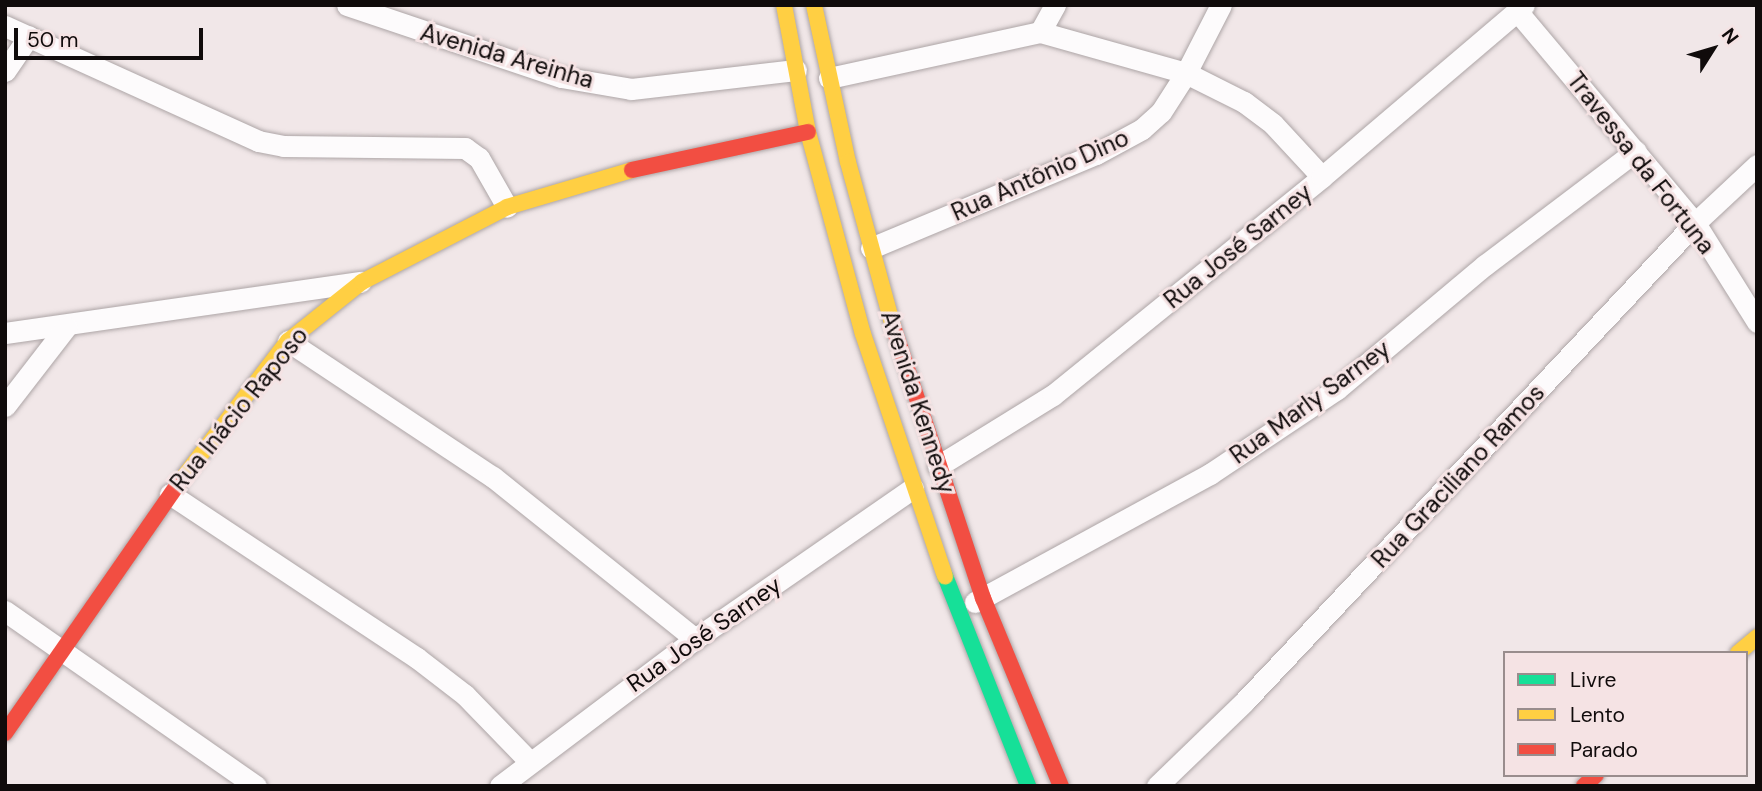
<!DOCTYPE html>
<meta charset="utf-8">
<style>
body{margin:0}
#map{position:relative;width:1762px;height:791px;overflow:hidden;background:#f1e7e8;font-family:"DM Sans",sans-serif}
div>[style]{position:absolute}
.roads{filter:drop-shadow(0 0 2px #ada5a6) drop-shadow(0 0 2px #ada5a6)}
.street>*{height:21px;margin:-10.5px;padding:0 10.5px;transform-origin:10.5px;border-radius:10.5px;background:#fdfbfc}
.fast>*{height:16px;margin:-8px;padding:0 8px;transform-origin:8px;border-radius:8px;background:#16e098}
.slow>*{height:16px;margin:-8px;padding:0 8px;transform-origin:8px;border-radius:8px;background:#ffcf43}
.jam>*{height:16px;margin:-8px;padding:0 8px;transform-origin:8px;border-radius:8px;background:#f24e42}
span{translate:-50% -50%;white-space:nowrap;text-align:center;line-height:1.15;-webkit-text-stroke:6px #f5e3e4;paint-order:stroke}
.street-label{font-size:24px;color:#100b0b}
.frame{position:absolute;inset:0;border:7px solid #100b0b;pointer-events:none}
.legend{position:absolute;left:1503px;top:651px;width:245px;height:126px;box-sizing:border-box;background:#f5e3e4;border:2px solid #998d8d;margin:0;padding:9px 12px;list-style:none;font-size:21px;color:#100b0b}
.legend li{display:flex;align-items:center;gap:14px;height:35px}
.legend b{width:35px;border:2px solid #998d8d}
.north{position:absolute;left:1678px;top:14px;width:70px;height:70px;-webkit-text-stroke:5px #f5e3e4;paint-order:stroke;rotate:53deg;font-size:19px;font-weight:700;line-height:28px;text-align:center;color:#100b0b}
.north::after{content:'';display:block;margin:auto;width:24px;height:32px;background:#100b0b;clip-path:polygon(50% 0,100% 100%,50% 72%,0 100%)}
.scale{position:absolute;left:14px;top:28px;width:189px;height:32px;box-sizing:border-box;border:4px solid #100b0b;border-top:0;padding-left:9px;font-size:21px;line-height:24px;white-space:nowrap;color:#100b0b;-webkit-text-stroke:5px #f5e3e4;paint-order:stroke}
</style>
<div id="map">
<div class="roads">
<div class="street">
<i style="left:347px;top:5px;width:226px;rotate:18.6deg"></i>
<i style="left:561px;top:77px;width:71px;rotate:9.7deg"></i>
<i style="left:631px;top:89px;width:166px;rotate:-6.6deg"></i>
<i style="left:1517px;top:11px;width:277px;rotate:50deg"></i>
<i style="left:1695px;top:223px;width:117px;rotate:57.9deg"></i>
<i style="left:5px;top:26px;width:278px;rotate:24.4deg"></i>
<i style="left:258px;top:141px;width:25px;rotate:11deg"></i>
<i style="left:283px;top:146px;width:182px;rotate:0.6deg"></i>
<i style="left:465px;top:148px;width:17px;rotate:36deg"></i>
<i style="left:479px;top:158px;width:56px;rotate:60.3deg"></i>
<i style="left:1040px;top:32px;width:31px;rotate:-61deg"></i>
<i style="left:5px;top:71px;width:42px;rotate:-55.6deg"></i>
<i style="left:829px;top:78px;width:216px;rotate:-12.3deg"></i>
<i style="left:1040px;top:32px;width:152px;rotate:15.7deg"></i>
<i style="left:1186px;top:73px;width:65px;rotate:26.6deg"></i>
<i style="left:1244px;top:102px;width:36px;rotate:37deg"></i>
<i style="left:1273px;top:124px;width:72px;rotate:47.2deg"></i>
<i style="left:871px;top:248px;width:244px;rotate:-22.7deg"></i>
<i style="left:1096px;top:154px;width:52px;rotate:-28.5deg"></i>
<i style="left:1142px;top:129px;width:25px;rotate:-42deg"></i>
<i style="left:1161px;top:112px;width:46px;rotate:-57.3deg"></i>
<i style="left:1186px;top:73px;width:76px;rotate:-62.8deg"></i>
<i style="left:5px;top:333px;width:359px;rotate:-8.2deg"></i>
<i style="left:288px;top:341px;width:246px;rotate:33.6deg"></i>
<i style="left:493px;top:477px;width:259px;rotate:38.7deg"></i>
<i style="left:5px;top:406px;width:100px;rotate:-52.3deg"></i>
<i style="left:938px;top:466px;width:135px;rotate:-31.7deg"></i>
<i style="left:1053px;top:395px;width:346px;rotate:-39deg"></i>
<i style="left:1322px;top:177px;width:265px;rotate:-40.4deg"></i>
<i style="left:170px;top:494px;width:296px;rotate:33.6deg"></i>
<i style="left:417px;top:658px;width:61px;rotate:37.6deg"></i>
<i style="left:465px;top:695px;width:92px;rotate:45.9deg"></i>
<i style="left:975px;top:602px;width:268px;rotate:-28.6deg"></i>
<i style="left:1210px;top:474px;width:153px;rotate:-33.8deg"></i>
<i style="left:1337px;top:389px;width:193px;rotate:-40deg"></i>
<i style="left:1485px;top:265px;width:189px;rotate:-37.1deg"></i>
<i style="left:5px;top:611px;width:306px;rotate:34.9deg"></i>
<i style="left:500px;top:786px;width:244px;rotate:-37deg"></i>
<i style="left:695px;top:639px;width:265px;rotate:-34.7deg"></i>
<i style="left:1157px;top:786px;width:120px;rotate:-44deg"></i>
<i style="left:1243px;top:703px;width:659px;rotate:-46.72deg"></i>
<i style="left:1695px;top:223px;width:85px;rotate:-43.1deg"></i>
</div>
<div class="fast">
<i style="left:945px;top:576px;width:226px;rotate:68.4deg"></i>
</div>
<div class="slow">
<i style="left:784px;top:5px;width:129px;rotate:79.3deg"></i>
<i style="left:808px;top:132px;width:209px;rotate:74.8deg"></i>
<i style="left:863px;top:334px;width:256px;rotate:71.3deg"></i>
<i style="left:814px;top:5px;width:161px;rotate:77.8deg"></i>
<i style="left:848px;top:162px;width:170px;rotate:74.7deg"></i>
<i style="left:179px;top:483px;width:179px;rotate:-52.5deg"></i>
<i style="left:288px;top:341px;width:95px;rotate:-38.6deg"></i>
<i style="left:362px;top:282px;width:163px;rotate:-27.3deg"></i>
<i style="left:507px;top:207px;width:130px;rotate:-16.5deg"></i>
<i style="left:1738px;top:653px;width:25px;rotate:-40deg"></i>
</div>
<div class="jam">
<i style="left:632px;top:170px;width:180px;rotate:-12.2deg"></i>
<i style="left:893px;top:326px;width:287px;rotate:71.7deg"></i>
<i style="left:983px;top:598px;width:204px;rotate:67.5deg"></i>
<i style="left:5px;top:733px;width:305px;rotate:-55.2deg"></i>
<i style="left:1584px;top:786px;width:16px;rotate:-43deg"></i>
</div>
</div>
<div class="street-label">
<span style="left:507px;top:56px;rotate:16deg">Avenida Areinha</span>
<span style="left:1641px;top:163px;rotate:52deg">Travessa da Fortuna</span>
<span style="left:1040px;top:175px;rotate:-24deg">Rua Antônio Dino</span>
<span style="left:1238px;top:246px;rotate:-39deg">Rua José Sarney</span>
<span style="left:918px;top:402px;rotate:72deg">Avenida Kennedy</span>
<span style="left:1310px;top:402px;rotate:-36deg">Rua Marly Sarney</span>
<span style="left:239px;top:409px;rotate:-51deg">Rua Inácio Raposo</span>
<span style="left:1458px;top:476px;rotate:-47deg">Rua Graciliano Ramos</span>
<span style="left:704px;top:634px;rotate:-35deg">Rua José Sarney</span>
</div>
<div class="frame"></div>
<ul class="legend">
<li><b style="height:9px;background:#16e098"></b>Livre</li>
<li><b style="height:9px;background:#ffcf43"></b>Lento</li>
<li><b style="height:9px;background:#f24e42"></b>Parado</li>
</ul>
<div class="north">N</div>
<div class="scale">50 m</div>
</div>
